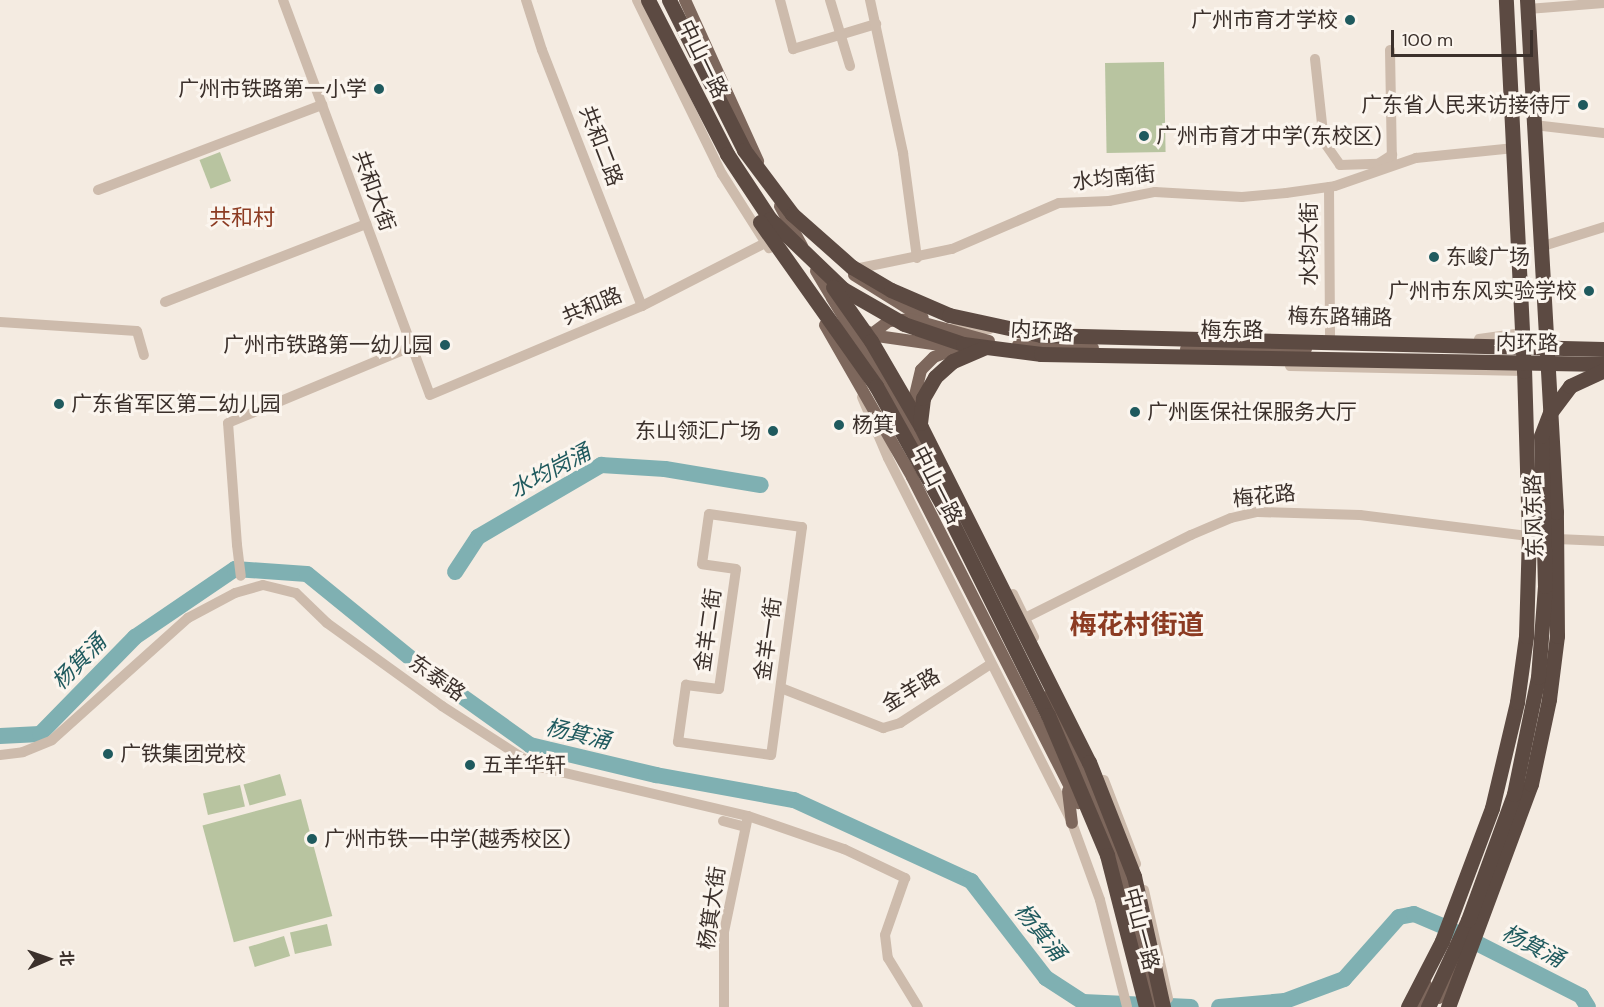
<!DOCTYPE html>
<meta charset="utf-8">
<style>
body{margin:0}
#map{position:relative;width:1604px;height:1007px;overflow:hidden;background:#f4ebe1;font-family:"DM Sans","Noto Sans SC",sans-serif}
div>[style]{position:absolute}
.green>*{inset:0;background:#b8c4a0;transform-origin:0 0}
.river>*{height:16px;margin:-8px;padding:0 8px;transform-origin:8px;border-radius:8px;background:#7fb0b2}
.minor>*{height:10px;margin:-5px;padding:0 5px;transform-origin:5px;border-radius:5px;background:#cdbbac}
.major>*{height:12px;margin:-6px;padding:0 6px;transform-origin:6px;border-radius:6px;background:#7d675c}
.highway>*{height:15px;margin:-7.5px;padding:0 7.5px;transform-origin:7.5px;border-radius:7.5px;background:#5c4a42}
.minor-bridge>*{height:10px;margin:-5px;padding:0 5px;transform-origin:5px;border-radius:5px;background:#cdbbac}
.major-bridge>*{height:12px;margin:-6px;padding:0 6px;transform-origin:6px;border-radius:6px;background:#7d675c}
.highway-bridge>*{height:15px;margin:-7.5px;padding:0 7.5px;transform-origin:7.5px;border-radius:7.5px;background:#5c4a42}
.dots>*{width:16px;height:16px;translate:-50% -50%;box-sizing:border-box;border:3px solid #fbf5ee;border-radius:50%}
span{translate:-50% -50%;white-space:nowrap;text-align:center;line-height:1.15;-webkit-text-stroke:6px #fbf5ee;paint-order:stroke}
.poi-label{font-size:21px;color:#3b302b}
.right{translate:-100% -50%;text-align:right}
.left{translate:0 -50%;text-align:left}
.street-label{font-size:21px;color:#3b302b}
.neighbourhood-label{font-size:22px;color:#8c3b22}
.water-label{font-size:22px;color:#1f5a5e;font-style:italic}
.district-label{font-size:27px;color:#8c3b22;font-weight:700}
.north{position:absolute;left:18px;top:929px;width:60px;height:60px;-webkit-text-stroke:4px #fbf5ee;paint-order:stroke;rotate:88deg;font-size:16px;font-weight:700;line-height:24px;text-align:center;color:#3b302b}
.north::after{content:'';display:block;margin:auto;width:21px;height:27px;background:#3b302b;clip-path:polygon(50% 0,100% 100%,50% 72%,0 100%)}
.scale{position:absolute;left:1391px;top:30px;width:142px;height:27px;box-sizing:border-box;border:3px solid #3b302b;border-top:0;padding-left:8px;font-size:18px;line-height:21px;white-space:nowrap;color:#3b302b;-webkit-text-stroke:4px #fbf5ee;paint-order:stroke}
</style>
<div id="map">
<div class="green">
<i style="left:1164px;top:62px;width:90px;height:59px;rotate:89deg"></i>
<i style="left:220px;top:152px;width:31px;height:22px;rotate:69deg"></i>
<i style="left:280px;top:774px;width:22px;height:38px;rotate:74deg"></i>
<i style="left:240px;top:785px;width:22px;height:38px;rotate:77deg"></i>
<i style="left:301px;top:799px;width:121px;height:102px;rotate:75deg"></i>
<i style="left:327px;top:924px;width:22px;height:38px;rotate:77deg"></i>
<i style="left:284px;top:936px;width:21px;height:37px;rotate:73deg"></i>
</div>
<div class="river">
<i style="left:455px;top:572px;width:42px;rotate:-56.7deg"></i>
<i style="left:478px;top:537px;width:143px;rotate:-30.3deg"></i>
<i style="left:601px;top:465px;width:64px;rotate:3.6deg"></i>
<i style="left:665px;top:469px;width:97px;rotate:9.5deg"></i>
<i style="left:0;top:736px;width:40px;rotate:-2.9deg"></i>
<i style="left:40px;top:734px;width:136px;rotate:-45.6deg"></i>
<i style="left:135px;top:637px;width:121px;rotate:-34.2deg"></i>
<i style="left:235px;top:569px;width:72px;rotate:4deg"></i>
<i style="left:307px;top:574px;width:152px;rotate:39.1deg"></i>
<i style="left:425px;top:670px;width:129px;rotate:35.5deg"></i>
<i style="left:530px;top:745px;width:130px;rotate:13.4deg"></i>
<i style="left:656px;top:775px;width:140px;rotate:10.3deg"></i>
<i style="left:794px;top:800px;width:195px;rotate:24.6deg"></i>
<i style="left:971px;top:881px;width:123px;rotate:52.3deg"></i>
<i style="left:1046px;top:978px;width:44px;rotate:33deg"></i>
<i style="left:1083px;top:1002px;width:108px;rotate:2.7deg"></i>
<i style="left:1453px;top:931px;width:144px;rotate:26.9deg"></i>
<i style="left:1581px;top:996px;width:13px;rotate:58deg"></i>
<i style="left:1219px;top:1007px;width:66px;rotate:-5.2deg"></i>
<i style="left:1285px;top:1001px;width:63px;rotate:-20.4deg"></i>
<i style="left:1344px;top:979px;width:83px;rotate:-48.4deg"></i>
<i style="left:1399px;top:917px;width:15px;rotate:-11deg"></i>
<i style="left:1414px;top:914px;width:30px;rotate:23deg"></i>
</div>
<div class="minor">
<i style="left:283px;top:0;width:421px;rotate:69.6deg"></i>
<i style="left:430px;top:395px;width:230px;rotate:-22.8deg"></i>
<i style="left:642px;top:306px;width:138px;rotate:-27.1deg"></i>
<i style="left:526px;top:0;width:52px;rotate:72.3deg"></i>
<i style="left:542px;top:50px;width:275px;rotate:68.7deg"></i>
<i style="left:637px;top:0;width:194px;rotate:64deg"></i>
<i style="left:722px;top:174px;width:88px;rotate:57.6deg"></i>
<i style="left:780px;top:0;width:51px;rotate:75.1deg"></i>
<i style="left:793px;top:49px;width:87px;rotate:-16.8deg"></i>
<i style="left:830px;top:0;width:69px;rotate:73.1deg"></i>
<i style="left:870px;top:0;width:157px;rotate:77.8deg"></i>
<i style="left:903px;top:153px;width:106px;rotate:82.4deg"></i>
<i style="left:1528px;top:9px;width:76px;rotate:-4.5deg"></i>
<i style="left:1390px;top:50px;width:111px;rotate:89deg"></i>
<i style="left:1315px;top:59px;width:83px;rotate:83.8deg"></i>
<i style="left:1324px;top:142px;width:28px;rotate:55deg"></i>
<i style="left:1340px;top:165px;width:38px;rotate:-2deg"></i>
<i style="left:1378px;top:164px;width:17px;rotate:-33deg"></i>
<i style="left:1534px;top:125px;width:70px;rotate:6.5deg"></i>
<i style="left:1329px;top:187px;width:150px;rotate:89.6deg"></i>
<i style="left:98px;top:190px;width:240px;rotate:-20.8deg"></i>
<i style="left:1540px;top:247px;width:67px;rotate:-17.4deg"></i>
<i style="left:855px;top:269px;width:99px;rotate:-11.7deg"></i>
<i style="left:952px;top:249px;width:116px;rotate:-23.3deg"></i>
<i style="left:1059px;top:203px;width:50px;rotate:-2.3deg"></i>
<i style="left:1109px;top:201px;width:47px;rotate:-11.1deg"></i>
<i style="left:1155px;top:192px;width:87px;rotate:3.3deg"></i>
<i style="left:1242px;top:197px;width:44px;rotate:-5.2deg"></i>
<i style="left:1286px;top:193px;width:49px;rotate:-8.1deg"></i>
<i style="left:1335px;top:186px;width:86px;rotate:-19.1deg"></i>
<i style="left:1416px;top:158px;width:99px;rotate:-5.8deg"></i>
<i style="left:165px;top:302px;width:216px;rotate:-21.2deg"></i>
<i style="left:0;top:322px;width:137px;rotate:3.8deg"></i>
<i style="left:137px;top:331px;width:25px;rotate:74deg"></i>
<i style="left:954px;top:328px;width:35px;rotate:2deg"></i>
<i style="left:1479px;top:339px;width:44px;rotate:-7.8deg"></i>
<i style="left:1290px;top:366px;width:234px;rotate:1.2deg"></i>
<i style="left:862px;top:397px;width:66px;rotate:66.9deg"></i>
<i style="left:888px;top:458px;width:409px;rotate:63.2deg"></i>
<i style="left:1072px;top:823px;width:82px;rotate:70deg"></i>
<i style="left:1100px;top:900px;width:110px;rotate:75.8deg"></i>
<i style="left:709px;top:514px;width:94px;rotate:8deg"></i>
<i style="left:802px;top:527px;width:230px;rotate:97.7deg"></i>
<i style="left:771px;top:755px;width:94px;rotate:-172deg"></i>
<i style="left:678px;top:742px;width:58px;rotate:-82deg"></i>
<i style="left:686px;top:685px;width:33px;rotate:7deg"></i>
<i style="left:719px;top:689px;width:121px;rotate:-81.9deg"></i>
<i style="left:736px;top:569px;width:34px;rotate:-172deg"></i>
<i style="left:702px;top:564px;width:50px;rotate:-82deg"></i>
<i style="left:1557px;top:539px;width:47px;rotate:2.4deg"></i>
<i style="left:237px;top:545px;width:122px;rotate:-94.2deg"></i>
<i style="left:228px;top:423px;width:198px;rotate:-22.6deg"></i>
<i style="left:1013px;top:594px;width:48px;rotate:64deg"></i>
<i style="left:1025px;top:618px;width:186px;rotate:-26.6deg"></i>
<i style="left:1191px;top:535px;width:43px;rotate:-23deg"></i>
<i style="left:1231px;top:518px;width:28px;rotate:-13deg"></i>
<i style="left:1258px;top:512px;width:102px;rotate:1.7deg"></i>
<i style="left:1360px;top:515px;width:170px;rotate:7.1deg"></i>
<i style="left:781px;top:688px;width:110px;rotate:21.4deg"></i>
<i style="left:883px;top:728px;width:18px;rotate:-16deg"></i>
<i style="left:900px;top:723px;width:108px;rotate:-33deg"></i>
<i style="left:0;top:755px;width:23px;rotate:-7deg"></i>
<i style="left:23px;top:752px;width:31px;rotate:-22deg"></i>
<i style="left:52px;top:740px;width:183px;rotate:-41.9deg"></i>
<i style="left:188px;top:618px;width:53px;rotate:-28deg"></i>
<i style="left:235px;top:593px;width:29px;rotate:-16deg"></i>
<i style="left:263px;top:585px;width:34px;rotate:14deg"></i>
<i style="left:296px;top:593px;width:43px;rotate:44.1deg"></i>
<i style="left:327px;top:623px;width:142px;rotate:35.8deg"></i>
<i style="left:442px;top:706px;width:111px;rotate:32.8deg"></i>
<i style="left:535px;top:766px;width:219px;rotate:13.2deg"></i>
<i style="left:748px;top:816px;width:102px;rotate:19deg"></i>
<i style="left:844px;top:849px;width:68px;rotate:25.4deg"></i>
<i style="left:905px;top:878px;width:60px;rotate:109.3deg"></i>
<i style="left:885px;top:935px;width:23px;rotate:83deg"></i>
<i style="left:888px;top:958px;width:57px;rotate:58.5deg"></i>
<i style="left:1104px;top:780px;width:90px;rotate:69.1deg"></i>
<i style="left:723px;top:821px;width:23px;rotate:15deg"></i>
<i style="left:1144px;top:890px;width:111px;rotate:77.5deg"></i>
<i style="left:724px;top:1007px;width:75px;rotate:-90deg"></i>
<i style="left:724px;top:932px;width:118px;rotate:-78.3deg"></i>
</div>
<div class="major">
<i style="left:685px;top:0;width:177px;rotate:65.6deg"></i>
<i style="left:780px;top:206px;width:46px;rotate:61.2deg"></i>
<i style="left:854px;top:275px;width:81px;rotate:31.9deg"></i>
<i style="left:832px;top:298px;width:142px;rotate:58.6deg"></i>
<i style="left:906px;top:419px;width:79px;rotate:62.8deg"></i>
<i style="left:825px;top:325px;width:175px;rotate:60.2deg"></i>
<i style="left:912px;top:477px;width:366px;rotate:63deg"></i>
<i style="left:864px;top:330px;width:14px;rotate:25deg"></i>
<i style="left:877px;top:336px;width:85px;rotate:8.1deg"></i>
<i style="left:865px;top:339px;width:30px;rotate:-37deg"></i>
<i style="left:889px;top:321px;width:21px;rotate:-5deg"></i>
<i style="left:910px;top:319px;width:82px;rotate:15.6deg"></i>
<i style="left:1018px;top:345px;width:75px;rotate:2.3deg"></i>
<i style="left:1186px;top:349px;width:120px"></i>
<i style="left:911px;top:412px;width:43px;rotate:-76.6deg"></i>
<i style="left:921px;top:370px;width:18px;rotate:-45deg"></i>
<i style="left:934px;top:357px;width:22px;rotate:-21deg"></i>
<i style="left:1047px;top:697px;width:149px;rotate:65.8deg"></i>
<i style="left:1108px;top:833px;width:84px;rotate:72.6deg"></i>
<i style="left:1133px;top:913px;width:92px;rotate:78.1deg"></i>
<i style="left:1068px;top:791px;width:32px;rotate:83deg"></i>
<i style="left:1439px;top:998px;width:43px;rotate:-60.4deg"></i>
<i style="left:1417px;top:1007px;width:24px;rotate:-68deg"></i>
</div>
<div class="highway">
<i style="left:1408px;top:1007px;width:74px;rotate:-62.7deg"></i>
<i style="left:1442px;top:941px;width:142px;rotate:-69.4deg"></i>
<i style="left:1492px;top:808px;width:109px;rotate:-76.7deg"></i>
<i style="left:1517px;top:702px;width:67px;rotate:-82.2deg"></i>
<i style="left:1526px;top:636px;width:100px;rotate:-88.3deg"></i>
<i style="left:1529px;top:536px;width:165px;rotate:-91.7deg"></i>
<i style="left:1524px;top:371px;width:371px;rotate:-92.8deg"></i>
<i style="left:1428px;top:1007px;width:96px;rotate:-65.3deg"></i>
<i style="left:1448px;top:1007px;width:238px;rotate:-69.6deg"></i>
<i style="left:1531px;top:784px;width:87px;rotate:-78deg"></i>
<i style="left:1549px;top:699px;width:64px;rotate:-82.8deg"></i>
<i style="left:1557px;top:636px;width:124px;rotate:-90.5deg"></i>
<i style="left:1556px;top:512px;width:513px;rotate:-93.24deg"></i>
</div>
<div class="minor-bridge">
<i style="left:237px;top:545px;width:31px;rotate:83deg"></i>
</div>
<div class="major-bridge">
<i style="left:816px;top:271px;width:31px;rotate:59deg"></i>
</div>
<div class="highway-bridge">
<i style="left:648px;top:0;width:173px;rotate:62.8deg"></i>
<i style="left:727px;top:154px;width:78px;rotate:56.5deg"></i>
<i style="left:770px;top:219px;width:101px;rotate:43.8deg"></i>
<i style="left:843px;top:289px;width:70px;rotate:29.8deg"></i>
<i style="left:904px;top:324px;width:62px;rotate:18.7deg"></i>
<i style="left:963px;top:344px;width:79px;rotate:7.3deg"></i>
<i style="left:1041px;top:354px;width:563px;rotate:1.02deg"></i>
<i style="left:669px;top:0;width:168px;rotate:63.4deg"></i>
<i style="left:744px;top:150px;width:80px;rotate:53.1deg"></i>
<i style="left:792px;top:214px;width:80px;rotate:41.5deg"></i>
<i style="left:852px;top:267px;width:45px;rotate:30.5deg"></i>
<i style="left:891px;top:290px;width:63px;rotate:23.3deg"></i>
<i style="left:949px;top:315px;width:94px;rotate:12.3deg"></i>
<i style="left:1041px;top:335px;width:563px;rotate:1.42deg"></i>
<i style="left:760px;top:222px;width:201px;rotate:54.7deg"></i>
<i style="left:876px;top:386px;width:156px;rotate:60.8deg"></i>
<i style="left:952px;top:522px;width:216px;rotate:63.6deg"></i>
<i style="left:1048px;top:715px;width:152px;rotate:67.1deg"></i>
<i style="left:1107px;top:855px;width:157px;rotate:75.6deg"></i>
<i style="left:833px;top:287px;width:66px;rotate:54.9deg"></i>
<i style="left:871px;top:341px;width:99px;rotate:59.8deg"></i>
<i style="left:921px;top:427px;width:375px;rotate:63.4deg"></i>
<i style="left:1089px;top:762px;width:123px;rotate:68.5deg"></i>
<i style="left:1134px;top:876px;width:134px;rotate:77.5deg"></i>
<i style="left:920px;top:423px;width:25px;rotate:-83deg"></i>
<i style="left:923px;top:398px;width:24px;rotate:-60deg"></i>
<i style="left:935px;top:377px;width:24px;rotate:-42deg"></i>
<i style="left:953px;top:361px;width:34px;rotate:-23deg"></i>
<i style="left:1468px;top:920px;width:134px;rotate:-69.9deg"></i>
<i style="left:1514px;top:794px;width:119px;rotate:-78.4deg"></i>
<i style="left:1538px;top:677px;width:91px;rotate:-85.6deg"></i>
<i style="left:1545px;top:586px;width:150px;rotate:-91.5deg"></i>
<i style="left:1541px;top:436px;width:25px;rotate:-69deg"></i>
<i style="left:1550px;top:413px;width:34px;rotate:-53deg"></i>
<i style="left:1570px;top:386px;width:38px;rotate:-25deg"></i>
</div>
<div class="dots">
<i style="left:1350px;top:20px;background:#1f5a5e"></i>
<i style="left:379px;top:89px;background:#1f5a5e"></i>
<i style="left:1583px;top:105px;background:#1f5a5e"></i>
<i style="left:1144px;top:136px;background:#1f5a5e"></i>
<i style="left:1434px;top:257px;background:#1f5a5e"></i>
<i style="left:1589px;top:291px;background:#1f5a5e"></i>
<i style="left:445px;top:345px;background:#1f5a5e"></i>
<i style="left:59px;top:404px;background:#1f5a5e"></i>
<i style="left:1135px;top:412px;background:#1f5a5e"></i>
<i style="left:839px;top:425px;background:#1f5a5e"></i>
<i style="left:773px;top:431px;background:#1f5a5e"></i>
<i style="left:108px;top:754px;background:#1f5a5e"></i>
<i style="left:470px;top:765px;background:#1f5a5e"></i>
<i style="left:312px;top:839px;background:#1f5a5e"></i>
</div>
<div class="poi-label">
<span class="right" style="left:1338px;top:20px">广州市育才学校</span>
<span class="right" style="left:367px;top:89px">广州市铁路第一小学</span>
<span class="right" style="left:1571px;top:105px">广东省人民来访接待厅</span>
<span class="left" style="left:1156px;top:136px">广州市育才中学(东校区)</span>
<span class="left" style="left:1446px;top:257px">东峻广场</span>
<span class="right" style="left:1577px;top:291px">广州市东风实验学校</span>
<span class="right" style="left:433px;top:345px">广州市铁路第一幼儿园</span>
<span class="left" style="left:71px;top:404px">广东省军区第二幼儿园</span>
<span class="left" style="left:1147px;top:412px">广州医保社保服务大厅</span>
<span class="left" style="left:852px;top:425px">杨箕</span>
<span class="right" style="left:761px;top:431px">东山领汇广场</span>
<span class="left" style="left:120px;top:754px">广铁集团党校</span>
<span class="left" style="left:482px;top:765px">五羊华轩</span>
<span class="left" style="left:324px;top:839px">广州市铁一中学(越秀校区)</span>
</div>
<div class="street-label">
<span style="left:703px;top:59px;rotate:64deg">中山一路</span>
<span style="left:601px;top:146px;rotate:69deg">共和二路</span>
<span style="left:1114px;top:178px;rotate:-6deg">水均南街</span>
<span style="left:374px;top:191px;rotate:70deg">共和大街</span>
<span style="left:1309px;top:244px;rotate:-90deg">水均大街</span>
<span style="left:592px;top:306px;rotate:-23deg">共和路</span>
<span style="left:1340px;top:317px;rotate:1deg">梅东路辅路</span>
<span style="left:1232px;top:330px">梅东路</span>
<span style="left:1042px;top:331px;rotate:4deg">内环路</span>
<span style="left:1527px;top:343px;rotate:1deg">内环路</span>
<span style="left:937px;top:485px;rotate:63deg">中山一路</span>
<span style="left:1264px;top:496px;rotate:-6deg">梅花路</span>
<span style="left:1534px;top:516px;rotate:-92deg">东风东路</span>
<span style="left:708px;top:630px;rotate:-82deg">金羊二街</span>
<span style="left:768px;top:639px;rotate:-82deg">金羊一街</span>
<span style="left:437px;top:678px;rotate:35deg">东泰路</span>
<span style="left:911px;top:690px;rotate:-31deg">金羊路</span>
<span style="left:712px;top:908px;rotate:-82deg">杨箕大街</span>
<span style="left:1141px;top:929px;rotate:75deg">中山一路</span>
</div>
<div class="neighbourhood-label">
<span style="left:242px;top:218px">共和村</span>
</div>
<div class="water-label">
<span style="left:550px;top:471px;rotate:-28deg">水均岗涌</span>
<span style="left:79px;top:662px;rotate:-46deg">杨箕涌</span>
<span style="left:578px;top:734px;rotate:13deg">杨箕涌</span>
<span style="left:1040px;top:932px;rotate:51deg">杨箕涌</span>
<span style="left:1533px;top:946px;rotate:27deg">杨箕涌</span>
</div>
<div class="district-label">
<span style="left:1137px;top:625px">梅花村街道</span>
</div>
<div class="north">北</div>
<div class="scale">100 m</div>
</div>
